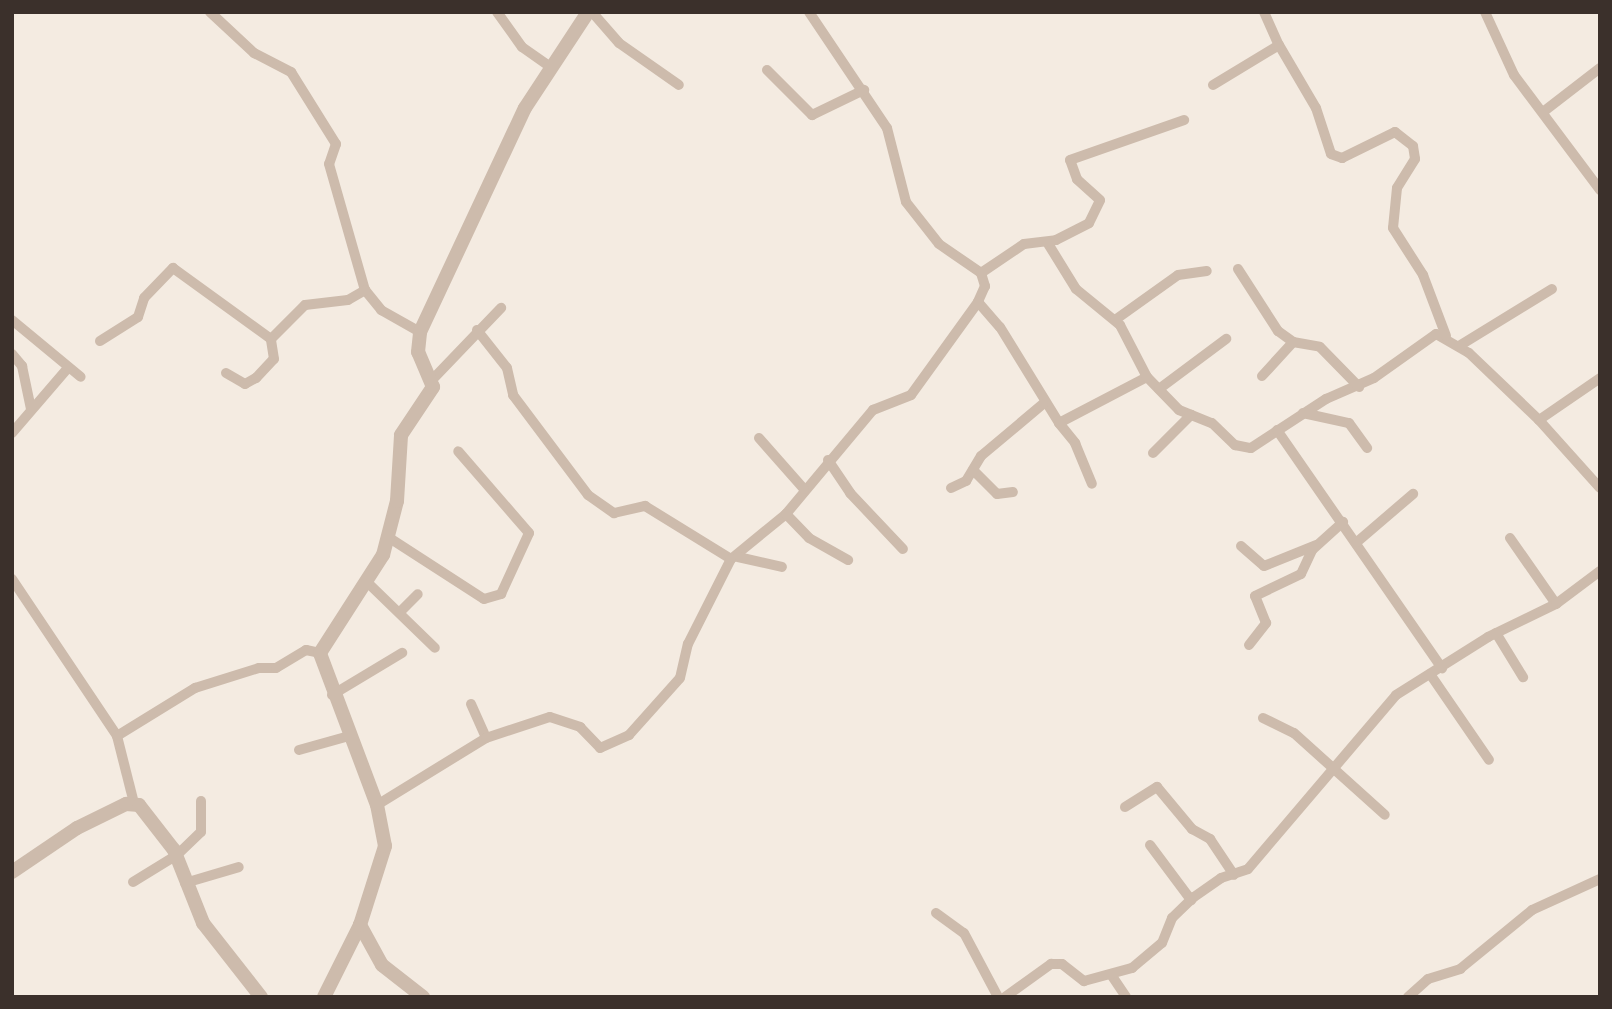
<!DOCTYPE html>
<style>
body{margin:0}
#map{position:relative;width:1612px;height:1009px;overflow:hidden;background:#f4ebe1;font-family:Raleway,sans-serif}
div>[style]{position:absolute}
.minor>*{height:10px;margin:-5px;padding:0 5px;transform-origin:5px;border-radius:5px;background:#cdbbac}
.tertiary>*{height:14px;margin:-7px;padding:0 7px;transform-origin:7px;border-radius:7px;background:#cdbbac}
span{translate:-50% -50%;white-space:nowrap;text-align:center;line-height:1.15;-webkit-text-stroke:5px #fbf5ee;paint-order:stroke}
.frame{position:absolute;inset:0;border:14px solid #3b302b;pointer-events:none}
</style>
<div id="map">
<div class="minor">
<i style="left:210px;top:12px;width:60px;rotate:43deg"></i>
<i style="left:254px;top:53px;width:42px;rotate:27.2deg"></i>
<i style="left:291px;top:72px;width:85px;rotate:58deg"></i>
<i style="left:336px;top:144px;width:21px;rotate:109deg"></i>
<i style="left:329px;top:164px;width:131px;rotate:74.1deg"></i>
<i style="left:365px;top:290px;width:26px;rotate:51deg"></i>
<i style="left:381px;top:310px;width:45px;rotate:29.4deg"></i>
<i style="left:497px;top:12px;width:43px;rotate:54.5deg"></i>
<i style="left:522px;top:47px;width:35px;rotate:35deg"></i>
<i style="left:592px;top:12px;width:41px;rotate:48.9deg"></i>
<i style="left:619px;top:43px;width:73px;rotate:35deg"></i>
<i style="left:809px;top:12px;width:140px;rotate:56.1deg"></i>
<i style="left:887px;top:128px;width:76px;rotate:75.6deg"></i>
<i style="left:906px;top:202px;width:53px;rotate:51.8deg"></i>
<i style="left:939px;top:244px;width:51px;rotate:34.6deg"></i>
<i style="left:981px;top:273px;width:14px;rotate:73deg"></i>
<i style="left:985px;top:286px;width:17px;rotate:114deg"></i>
<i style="left:978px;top:302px;width:33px;rotate:49deg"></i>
<i style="left:1000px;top:327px;width:113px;rotate:58.4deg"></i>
<i style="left:1059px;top:423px;width:99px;rotate:-27.6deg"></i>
<i style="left:1147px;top:377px;width:46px;rotate:45.9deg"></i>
<i style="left:1179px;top:410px;width:35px;rotate:22deg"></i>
<i style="left:1212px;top:423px;width:32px;rotate:44deg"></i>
<i style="left:1235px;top:445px;width:16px;rotate:11deg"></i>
<i style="left:1251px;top:448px;width:90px;rotate:-33.2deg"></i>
<i style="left:1326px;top:399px;width:52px;rotate:-23.6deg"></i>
<i style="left:1374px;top:378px;width:76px;rotate:-35.4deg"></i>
<i style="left:1436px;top:334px;width:38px;rotate:30deg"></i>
<i style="left:1469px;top:353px;width:97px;rotate:43.7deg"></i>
<i style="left:1539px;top:420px;width:74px;rotate:-34.5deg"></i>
<i style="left:1264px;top:12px;width:36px;rotate:66deg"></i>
<i style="left:1485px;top:12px;width:69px;rotate:65.3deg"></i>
<i style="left:1514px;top:75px;width:144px;rotate:53.2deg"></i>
<i style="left:767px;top:70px;width:64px;rotate:45deg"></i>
<i style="left:812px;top:115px;width:58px;rotate:-25.7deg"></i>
<i style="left:1213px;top:85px;width:77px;rotate:-31.2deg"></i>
<i style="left:1279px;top:45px;width:73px;rotate:59.6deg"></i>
<i style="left:1316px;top:108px;width:48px;rotate:71.9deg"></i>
<i style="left:1331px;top:154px;width:12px;rotate:20deg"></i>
<i style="left:1342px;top:158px;width:59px;rotate:-26.1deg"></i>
<i style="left:1395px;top:132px;width:23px;rotate:38deg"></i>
<i style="left:1413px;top:146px;width:13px;rotate:81deg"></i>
<i style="left:1415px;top:159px;width:34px;rotate:122deg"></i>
<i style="left:1397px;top:188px;width:40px;rotate:95.7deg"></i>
<i style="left:1393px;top:228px;width:56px;rotate:57.4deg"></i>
<i style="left:1423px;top:275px;width:65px;rotate:69.3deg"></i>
<i style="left:1543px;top:112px;width:72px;rotate:-37.7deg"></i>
<i style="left:1047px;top:242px;width:55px;rotate:58.3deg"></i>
<i style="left:1076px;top:289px;width:57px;rotate:39.3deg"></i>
<i style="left:1120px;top:325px;width:59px;rotate:62.6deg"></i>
<i style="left:1238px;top:269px;width:74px;rotate:57.2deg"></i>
<i style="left:1278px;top:331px;width:19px;rotate:36deg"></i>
<i style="left:1293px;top:342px;width:27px;rotate:10deg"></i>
<i style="left:1320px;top:347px;width:56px;rotate:45.7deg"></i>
<i style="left:981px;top:273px;width:52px;rotate:-34deg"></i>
<i style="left:1024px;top:244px;width:32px;rotate:-7deg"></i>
<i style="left:1056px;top:240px;width:37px;rotate:-27deg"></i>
<i style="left:1089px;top:223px;width:25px;rotate:-64deg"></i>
<i style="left:1100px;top:200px;width:31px;rotate:-138deg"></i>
<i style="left:1077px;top:179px;width:20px;rotate:-110deg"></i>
<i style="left:1070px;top:160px;width:121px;rotate:-19.3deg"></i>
<i style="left:12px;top:320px;width:89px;rotate:39.6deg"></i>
<i style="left:1115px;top:320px;width:77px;rotate:-35.5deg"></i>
<i style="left:1178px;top:275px;width:29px;rotate:-8deg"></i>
<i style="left:477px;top:330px;width:48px;rotate:51.7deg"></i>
<i style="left:507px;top:368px;width:28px;rotate:77deg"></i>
<i style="left:513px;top:395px;width:125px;rotate:53.1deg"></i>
<i style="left:588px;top:495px;width:32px;rotate:35deg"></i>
<i style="left:614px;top:513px;width:32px;rotate:-13deg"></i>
<i style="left:645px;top:506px;width:101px;rotate:31.6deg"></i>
<i style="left:731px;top:559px;width:71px;rotate:-39.3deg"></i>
<i style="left:786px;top:514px;width:136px;rotate:-50.1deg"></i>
<i style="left:873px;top:410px;width:41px;rotate:-21.5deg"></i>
<i style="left:911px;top:395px;width:115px;rotate:-54.2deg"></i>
<i style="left:100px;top:341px;width:45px;rotate:-32.3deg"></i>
<i style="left:138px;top:317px;width:20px;rotate:-72deg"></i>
<i style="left:144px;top:298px;width:42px;rotate:-46deg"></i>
<i style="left:173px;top:268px;width:121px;rotate:35.9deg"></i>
<i style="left:271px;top:339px;width:48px;rotate:-45deg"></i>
<i style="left:305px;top:305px;width:43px;rotate:-6.6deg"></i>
<i style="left:348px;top:300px;width:20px;rotate:-30deg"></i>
<i style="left:1459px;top:346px;width:109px;rotate:-31.5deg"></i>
<i style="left:12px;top:354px;width:16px;rotate:50deg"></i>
<i style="left:22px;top:366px;width:44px;rotate:78.2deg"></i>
<i style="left:226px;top:373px;width:22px;rotate:30deg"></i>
<i style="left:245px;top:384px;width:13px;rotate:-29deg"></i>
<i style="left:256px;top:378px;width:26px;rotate:-47deg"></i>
<i style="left:274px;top:359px;width:20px;rotate:-99deg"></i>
<i style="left:1262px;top:376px;width:46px;rotate:-47.6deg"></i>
<i style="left:432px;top:380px;width:100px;rotate:-46.2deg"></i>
<i style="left:1159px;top:389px;width:84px;rotate:-36.7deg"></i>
<i style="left:1303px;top:413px;width:47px;rotate:12.3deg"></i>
<i style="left:1349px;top:423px;width:31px;rotate:54deg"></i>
<i style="left:1539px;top:420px;width:91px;rotate:48.1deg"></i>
<i style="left:1059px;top:423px;width:26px;rotate:51deg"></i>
<i style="left:1075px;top:443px;width:44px;rotate:67.5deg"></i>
<i style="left:1277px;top:430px;width:290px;rotate:55.3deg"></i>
<i style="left:12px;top:433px;width:86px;rotate:-49.3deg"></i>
<i style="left:759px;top:438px;width:68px;rotate:48.6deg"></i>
<i style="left:1153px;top:453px;width:54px;rotate:-45deg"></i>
<i style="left:828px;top:460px;width:40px;rotate:56deg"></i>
<i style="left:850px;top:493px;width:77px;rotate:46.6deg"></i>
<i style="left:973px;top:470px;width:34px;rotate:45deg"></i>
<i style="left:997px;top:494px;width:16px;rotate:-7deg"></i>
<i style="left:951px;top:488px;width:17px;rotate:-25deg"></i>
<i style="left:966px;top:481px;width:29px;rotate:-59deg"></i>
<i style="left:981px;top:456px;width:81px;rotate:-40deg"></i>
<i style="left:786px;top:514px;width:33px;rotate:46deg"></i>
<i style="left:809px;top:538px;width:45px;rotate:29.4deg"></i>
<i style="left:388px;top:537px;width:114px;rotate:32.9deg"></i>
<i style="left:484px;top:599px;width:18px;rotate:-16deg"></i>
<i style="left:501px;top:594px;width:67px;rotate:-65.3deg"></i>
<i style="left:529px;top:533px;width:108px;rotate:-130.9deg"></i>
<i style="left:1510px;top:538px;width:80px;rotate:55.1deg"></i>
<i style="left:1357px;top:542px;width:74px;rotate:-40.6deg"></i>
<i style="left:1241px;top:546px;width:30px;rotate:41deg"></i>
<i style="left:1264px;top:566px;width:56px;rotate:-22deg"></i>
<i style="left:738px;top:557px;width:45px;rotate:12.8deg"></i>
<i style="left:12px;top:579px;width:189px;rotate:56.2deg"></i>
<i style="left:117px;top:736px;width:69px;rotate:75.8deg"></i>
<i style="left:368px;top:583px;width:93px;rotate:44.1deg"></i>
<i style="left:400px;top:612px;width:25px;rotate:-45deg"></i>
<i style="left:1496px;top:633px;width:52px;rotate:58.5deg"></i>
<i style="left:1249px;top:645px;width:28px;rotate:-52deg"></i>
<i style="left:1266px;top:623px;width:29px;rotate:-112deg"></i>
<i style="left:1255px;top:596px;width:51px;rotate:-25.6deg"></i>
<i style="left:1301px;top:574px;width:26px;rotate:-65deg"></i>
<i style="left:1312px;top:550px;width:42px;rotate:-42.1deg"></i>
<i style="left:1430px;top:674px;width:104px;rotate:55.5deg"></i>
<i style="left:332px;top:695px;width:82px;rotate:-31deg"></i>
<i style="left:471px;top:704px;width:37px;rotate:66deg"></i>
<i style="left:1263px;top:718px;width:34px;rotate:26deg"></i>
<i style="left:1294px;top:733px;width:122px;rotate:42deg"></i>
<i style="left:117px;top:736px;width:92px;rotate:-31.6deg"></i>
<i style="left:195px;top:688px;width:67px;rotate:-17.4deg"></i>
<i style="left:259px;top:668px;width:17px"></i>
<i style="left:276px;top:668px;width:35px;rotate:-31deg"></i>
<i style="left:306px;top:650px;width:14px;rotate:12deg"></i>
<i style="left:299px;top:750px;width:52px;rotate:-15.6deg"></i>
<i style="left:377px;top:805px;width:128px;rotate:-31.6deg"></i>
<i style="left:486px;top:738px;width:67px;rotate:-18.2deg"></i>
<i style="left:550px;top:717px;width:32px;rotate:18deg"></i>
<i style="left:580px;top:727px;width:29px;rotate:46deg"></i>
<i style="left:600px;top:748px;width:32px;rotate:-24deg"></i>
<i style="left:629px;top:735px;width:76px;rotate:-48.2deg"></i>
<i style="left:680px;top:678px;width:35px;rotate:-77deg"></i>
<i style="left:688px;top:644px;width:95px;rotate:-63.2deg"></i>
<i style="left:1125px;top:807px;width:38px;rotate:-32deg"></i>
<i style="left:1157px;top:787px;width:55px;rotate:50.2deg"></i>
<i style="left:1192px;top:829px;width:21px;rotate:29deg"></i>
<i style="left:1210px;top:839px;width:43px;rotate:56.3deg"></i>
<i style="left:1150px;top:845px;width:69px;rotate:53.3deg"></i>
<i style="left:133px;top:882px;width:52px;rotate:-31.5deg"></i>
<i style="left:177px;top:855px;width:33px;rotate:-44deg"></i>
<i style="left:201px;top:832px;width:31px;rotate:-90deg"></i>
<i style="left:185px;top:883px;width:56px;rotate:-16.5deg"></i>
<i style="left:936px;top:913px;width:34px;rotate:36deg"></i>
<i style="left:964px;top:933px;width:72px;rotate:62deg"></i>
<i style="left:1112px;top:976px;width:25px;rotate:56deg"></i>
<i style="left:1005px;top:997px;width:57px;rotate:-35.7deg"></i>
<i style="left:1051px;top:964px;width:11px"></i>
<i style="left:1062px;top:964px;width:28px;rotate:38deg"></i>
<i style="left:1084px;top:981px;width:50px;rotate:-15.2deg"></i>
<i style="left:1132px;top:968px;width:39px;rotate:-40deg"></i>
<i style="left:1162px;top:943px;width:27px;rotate:-68deg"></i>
<i style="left:1172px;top:918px;width:30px;rotate:-44deg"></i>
<i style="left:1194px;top:897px;width:33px;rotate:-35deg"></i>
<i style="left:1221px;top:878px;width:28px;rotate:-18deg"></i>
<i style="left:1248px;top:869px;width:228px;rotate:-49.6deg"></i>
<i style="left:1396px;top:695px;width:109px;rotate:-32.2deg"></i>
<i style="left:1488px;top:637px;width:76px;rotate:-25.9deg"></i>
<i style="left:1556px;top:604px;width:55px;rotate:-36.9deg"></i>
<i style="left:1408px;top:997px;width:27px;rotate:-42deg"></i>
<i style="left:1428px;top:979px;width:34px;rotate:-17deg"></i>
<i style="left:1460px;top:969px;width:93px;rotate:-39.3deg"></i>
<i style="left:1532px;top:910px;width:75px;rotate:-24.5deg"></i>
</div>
<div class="tertiary">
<i style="left:12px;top:872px;width:78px;rotate:-34.1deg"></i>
<i style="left:77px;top:828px;width:55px;rotate:-26.1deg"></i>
<i style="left:126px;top:804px;width:13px;rotate:4deg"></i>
<i style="left:139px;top:805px;width:57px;rotate:52.1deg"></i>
<i style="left:174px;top:850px;width:79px;rotate:68.3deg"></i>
<i style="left:203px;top:923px;width:94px;rotate:51.9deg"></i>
<i style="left:324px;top:997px;width:80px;rotate:-63.4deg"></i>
<i style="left:423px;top:997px;width:52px;rotate:-142deg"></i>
<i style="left:382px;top:965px;width:46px;rotate:-118.8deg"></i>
<i style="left:360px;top:925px;width:83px;rotate:-72.4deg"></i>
<i style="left:385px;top:846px;width:42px;rotate:-101deg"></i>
<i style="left:377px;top:805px;width:162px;rotate:-110.6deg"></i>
<i style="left:320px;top:653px;width:117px;rotate:-57.3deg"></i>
<i style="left:383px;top:555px;width:56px;rotate:-75.5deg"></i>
<i style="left:397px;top:501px;width:66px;rotate:-86.5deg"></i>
<i style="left:401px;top:435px;width:58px;rotate:-56.3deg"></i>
<i style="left:433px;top:387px;width:38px;rotate:-113deg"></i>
<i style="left:418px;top:352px;width:20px;rotate:-84deg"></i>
<i style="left:420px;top:332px;width:247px;rotate:-64.9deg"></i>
<i style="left:525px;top:108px;width:115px;rotate:-56.7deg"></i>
</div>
<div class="frame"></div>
</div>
